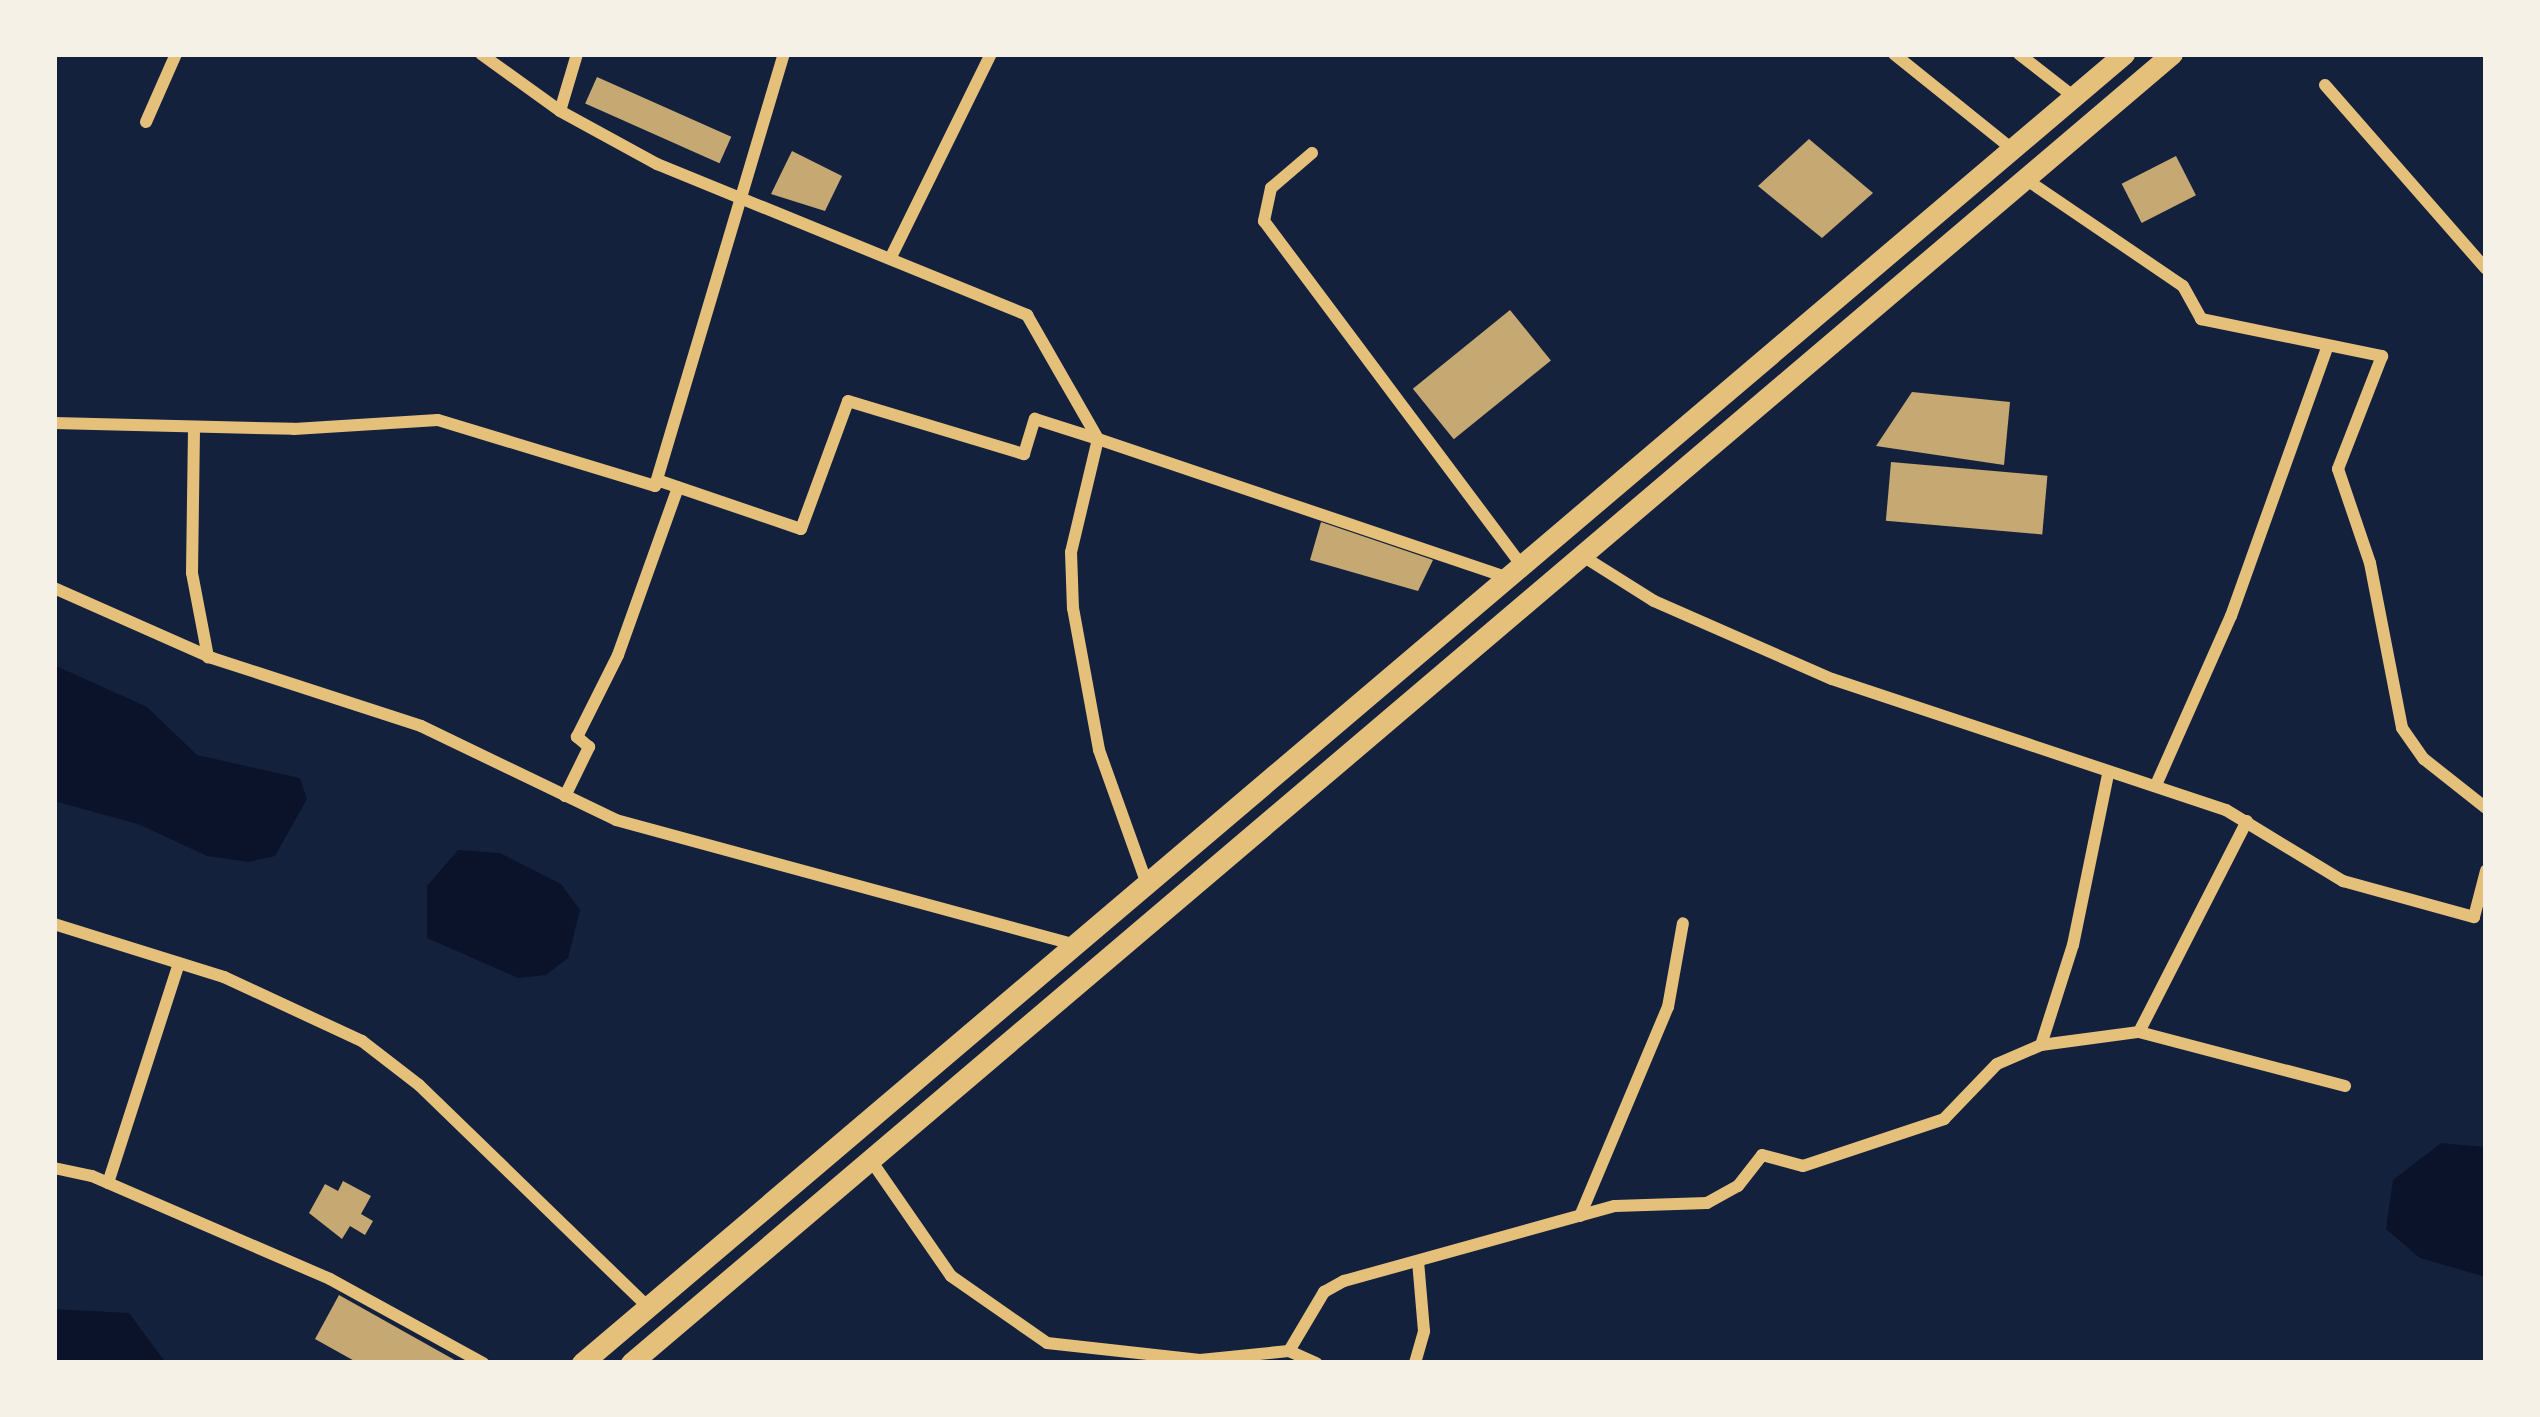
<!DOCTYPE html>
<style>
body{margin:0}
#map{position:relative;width:2540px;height:1417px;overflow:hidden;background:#14213d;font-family:"Golos Text",sans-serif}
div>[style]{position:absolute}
.water>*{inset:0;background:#0b132b}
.building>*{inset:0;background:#c6a872;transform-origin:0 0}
.minor>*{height:12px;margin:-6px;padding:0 6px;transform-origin:6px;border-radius:6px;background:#e5c07b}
.trunk>*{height:21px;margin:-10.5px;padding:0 10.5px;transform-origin:10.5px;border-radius:10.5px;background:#e5c07b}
span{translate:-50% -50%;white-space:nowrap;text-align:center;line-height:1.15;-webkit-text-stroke:9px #f6f1e7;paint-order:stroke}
.frame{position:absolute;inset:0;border:57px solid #f6f1e7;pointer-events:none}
</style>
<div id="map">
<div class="water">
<i style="clip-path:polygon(54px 665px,147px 707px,197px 755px,300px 778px,307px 799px,275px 856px,249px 862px,207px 856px,138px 824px,54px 801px)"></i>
<i style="clip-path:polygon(458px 850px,500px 853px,561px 884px,580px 910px,568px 958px,546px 975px,518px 978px,427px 938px,427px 886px)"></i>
<i style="clip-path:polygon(2441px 1143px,2486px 1147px,2486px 1277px,2420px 1258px,2386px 1229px,2393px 1180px)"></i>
<i style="clip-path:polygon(54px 1309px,129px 1313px,166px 1363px,54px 1363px)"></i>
</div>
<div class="building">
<i style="left:597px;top:77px;width:147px;height:29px;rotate:24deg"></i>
<i style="clip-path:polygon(1809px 139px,1873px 193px,1822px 238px,1758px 186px)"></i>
<i style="clip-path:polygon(792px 151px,842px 176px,825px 211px,771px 194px)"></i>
<i style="left:2176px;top:156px;width:44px;height:61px;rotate:63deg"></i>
<i style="left:1510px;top:310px;width:65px;height:125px;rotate:51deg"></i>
<i style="clip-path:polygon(1912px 392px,2010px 402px,2004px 465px,1876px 446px)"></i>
<i style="left:1891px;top:462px;width:157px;height:59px;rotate:5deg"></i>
<i style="clip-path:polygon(1321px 522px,1433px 560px,1418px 591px,1310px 560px)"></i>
<i style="clip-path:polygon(343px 1181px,371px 1196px,361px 1214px,373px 1221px,365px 1235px,350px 1226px,342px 1239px,309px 1213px,325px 1184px,338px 1191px)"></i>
<i style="clip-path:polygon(339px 1295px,460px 1363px,358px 1363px,315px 1339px)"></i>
</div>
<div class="minor">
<i style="left:481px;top:54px;width:97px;rotate:35.8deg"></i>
<i style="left:560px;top:111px;width:111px;rotate:28.7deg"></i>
<i style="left:657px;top:164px;width:400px;rotate:22.2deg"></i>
<i style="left:1027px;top:315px;width:143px;rotate:60.2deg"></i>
<i style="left:1098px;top:439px;width:431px;rotate:18.7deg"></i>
<i style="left:1894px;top:54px;width:145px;rotate:38.8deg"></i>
<i style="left:2019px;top:54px;width:70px;rotate:38deg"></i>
<i style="left:2325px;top:85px;width:244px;rotate:48.8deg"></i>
<i style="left:560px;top:111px;width:59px;rotate:-73.4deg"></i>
<i style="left:146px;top:122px;width:74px;rotate:-66.2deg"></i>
<i style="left:1312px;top:153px;width:54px;rotate:139.5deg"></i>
<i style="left:1271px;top:188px;width:34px;rotate:102deg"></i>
<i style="left:1264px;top:221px;width:429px;rotate:53.2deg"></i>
<i style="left:2024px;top:178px;width:192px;rotate:34.2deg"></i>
<i style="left:2183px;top:286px;width:38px;rotate:61deg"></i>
<i style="left:2201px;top:319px;width:185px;rotate:11.6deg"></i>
<i style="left:2382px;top:356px;width:121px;rotate:111.3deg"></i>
<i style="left:2338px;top:469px;width:99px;rotate:71.2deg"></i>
<i style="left:2370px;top:563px;width:168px;rotate:79deg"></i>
<i style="left:2402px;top:728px;width:38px;rotate:55deg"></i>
<i style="left:2424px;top:759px;width:79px;rotate:38.3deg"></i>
<i style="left:891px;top:257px;width:226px;rotate:-63.8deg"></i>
<i style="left:54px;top:423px;width:240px;rotate:1.4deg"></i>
<i style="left:294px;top:429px;width:144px;rotate:-3.6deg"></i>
<i style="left:438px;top:420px;width:227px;rotate:16.9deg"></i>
<i style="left:655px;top:486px;width:451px;rotate:-73.4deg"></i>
<i style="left:194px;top:429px;width:144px;rotate:90.8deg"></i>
<i style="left:192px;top:573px;width:86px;rotate:79.2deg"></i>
<i style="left:657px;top:480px;width:152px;rotate:18.8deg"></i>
<i style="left:801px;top:529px;width:136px;rotate:-69.8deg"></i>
<i style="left:848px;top:401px;width:184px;rotate:16.8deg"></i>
<i style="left:1024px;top:454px;width:37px;rotate:-73deg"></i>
<i style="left:1035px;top:419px;width:66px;rotate:17.6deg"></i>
<i style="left:1098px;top:439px;width:116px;rotate:103.4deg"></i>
<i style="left:1071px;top:552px;width:56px;rotate:88deg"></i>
<i style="left:1073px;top:608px;width:144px;rotate:79.6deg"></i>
<i style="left:1099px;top:750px;width:139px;rotate:70.3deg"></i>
<i style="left:1581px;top:555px;width:86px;rotate:32.2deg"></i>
<i style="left:1654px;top:601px;width:194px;rotate:23.7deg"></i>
<i style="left:1832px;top:679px;width:415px;rotate:18.4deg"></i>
<i style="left:2226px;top:810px;width:137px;rotate:31.3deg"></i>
<i style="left:2343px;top:881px;width:136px;rotate:15.4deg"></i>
<i style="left:2474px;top:917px;width:48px;rotate:-75.4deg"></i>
<i style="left:54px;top:588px;width:173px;rotate:23.9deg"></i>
<i style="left:212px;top:658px;width:220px;rotate:18deg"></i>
<i style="left:421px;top:726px;width:216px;rotate:25.7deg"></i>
<i style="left:616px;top:820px;width:473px;rotate:15.2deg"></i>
<i style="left:2156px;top:785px;width:185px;rotate:-66.1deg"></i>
<i style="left:2231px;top:616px;width:285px;rotate:-70.3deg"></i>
<i style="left:565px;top:796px;width:55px;rotate:-63.9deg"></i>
<i style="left:589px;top:747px;width:16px;rotate:-140deg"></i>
<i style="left:577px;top:737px;width:92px;rotate:-63.4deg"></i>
<i style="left:618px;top:655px;width:178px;rotate:-70.3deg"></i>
<i style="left:54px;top:924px;width:178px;rotate:17.3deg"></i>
<i style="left:224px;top:977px;width:152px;rotate:24.9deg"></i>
<i style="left:362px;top:1041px;width:72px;rotate:37.7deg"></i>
<i style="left:419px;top:1085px;width:319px;rotate:44.1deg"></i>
<i style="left:2139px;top:1032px;width:237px;rotate:-62.9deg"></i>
<i style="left:2041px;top:1045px;width:99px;rotate:-7.6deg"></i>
<i style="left:2139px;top:1032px;width:213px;rotate:14.7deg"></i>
<i style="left:870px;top:1159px;width:142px;rotate:55.3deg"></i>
<i style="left:951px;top:1276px;width:117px;rotate:34.9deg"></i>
<i style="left:1047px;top:1343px;width:154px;rotate:6.3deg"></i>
<i style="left:1200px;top:1360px;width:89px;rotate:-5.8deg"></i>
<i style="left:1289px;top:1351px;width:69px;rotate:-59.3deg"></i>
<i style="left:1324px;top:1292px;width:23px;rotate:-29deg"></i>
<i style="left:1344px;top:1281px;width:281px;rotate:-15.5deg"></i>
<i style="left:1615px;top:1206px;width:92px;rotate:-1.9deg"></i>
<i style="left:1707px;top:1203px;width:35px;rotate:-29deg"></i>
<i style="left:1738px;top:1186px;width:39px;rotate:-52deg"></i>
<i style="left:1762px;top:1155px;width:42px;rotate:15deg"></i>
<i style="left:1803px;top:1166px;width:149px;rotate:-18.4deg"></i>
<i style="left:1944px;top:1119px;width:76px;rotate:-46.1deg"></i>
<i style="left:1997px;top:1064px;width:48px;rotate:-23.4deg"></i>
<i style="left:2041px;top:1045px;width:105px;rotate:-72.3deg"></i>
<i style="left:2073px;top:945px;width:174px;rotate:-78.4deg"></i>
<i style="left:54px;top:1168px;width:39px;rotate:12deg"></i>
<i style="left:92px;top:1176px;width:259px;rotate:23.4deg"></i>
<i style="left:330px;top:1279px;width:175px;rotate:28.8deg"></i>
<i style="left:108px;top:1183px;width:231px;rotate:-72.1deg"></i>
<i style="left:1580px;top:1216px;width:227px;rotate:-67.2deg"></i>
<i style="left:1668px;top:1007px;width:85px;rotate:-79.9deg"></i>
<i style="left:1289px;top:1351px;width:30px;rotate:24deg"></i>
<i style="left:1415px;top:1363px;width:33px;rotate:-74deg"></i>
<i style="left:1424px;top:1331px;width:70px;rotate:-94.9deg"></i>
</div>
<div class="trunk">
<i style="left:582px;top:1363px;width:2023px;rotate:-40.33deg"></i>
<i style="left:631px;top:1363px;width:2022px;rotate:-40.35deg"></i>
</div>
<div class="frame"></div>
</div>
